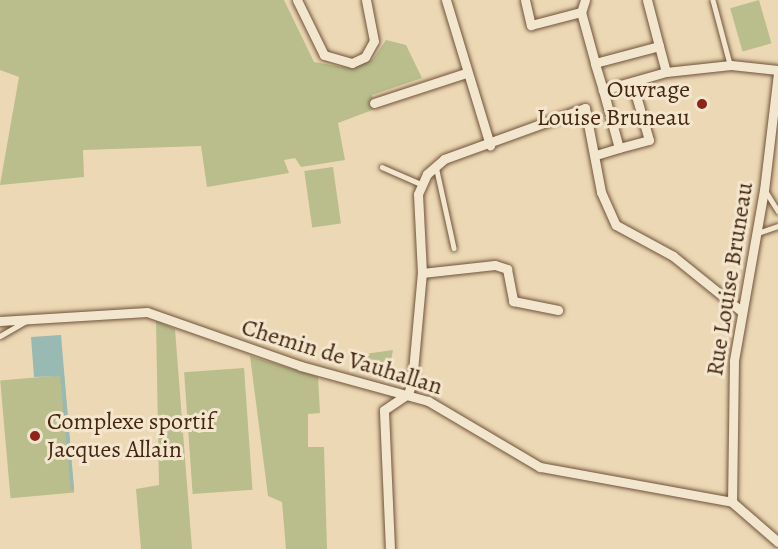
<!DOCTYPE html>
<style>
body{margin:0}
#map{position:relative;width:778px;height:549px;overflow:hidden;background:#ecd8b4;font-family:Alegreya,serif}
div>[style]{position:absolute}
.green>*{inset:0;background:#b9be8c;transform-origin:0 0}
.water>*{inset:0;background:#99b9b3}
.roads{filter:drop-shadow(0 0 2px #70523a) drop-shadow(0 0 2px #70523a)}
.lane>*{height:4.5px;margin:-2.25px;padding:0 2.25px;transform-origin:2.25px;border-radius:2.25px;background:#f3e6ce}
.street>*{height:9px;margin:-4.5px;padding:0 4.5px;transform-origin:4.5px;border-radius:4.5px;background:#f3e6ce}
.dots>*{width:16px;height:16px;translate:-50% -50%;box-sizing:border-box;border:3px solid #f3e6ce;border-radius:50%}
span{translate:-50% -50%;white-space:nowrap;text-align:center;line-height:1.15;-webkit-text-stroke:6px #f3e6ce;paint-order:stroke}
.poi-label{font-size:24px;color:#462611}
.right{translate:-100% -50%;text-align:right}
.left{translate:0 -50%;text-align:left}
.street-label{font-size:24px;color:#462611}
</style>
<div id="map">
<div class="green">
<i style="clip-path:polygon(0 0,284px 0,314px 62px,349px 68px,373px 59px,386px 40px,406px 45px,422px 78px,372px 95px,375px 109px,338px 123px,345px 160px,301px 167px,295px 158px,284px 160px,289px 173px,207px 187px,201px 146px,83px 150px,84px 177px,0 185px,19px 77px,0 70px)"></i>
<i style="left:759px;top:0;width:45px;height:30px;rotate:74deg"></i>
<i style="left:333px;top:167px;width:57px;height:29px;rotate:82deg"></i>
<i style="clip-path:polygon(156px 321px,175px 329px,192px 549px,141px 549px,136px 489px,159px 485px)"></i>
<i style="clip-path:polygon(393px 350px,389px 371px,365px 367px,365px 354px)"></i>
<i style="clip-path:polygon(250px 356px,318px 377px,320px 413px,308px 414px,308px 447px,324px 447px,327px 549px,286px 549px,282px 502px,268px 496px)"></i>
<i style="left:244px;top:368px;width:122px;height:60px;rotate:86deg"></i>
<i style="left:64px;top:375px;width:118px;height:64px;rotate:85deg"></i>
</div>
<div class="water">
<i style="clip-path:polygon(61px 335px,74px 489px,71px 490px,60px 376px,34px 377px,31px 337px)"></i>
</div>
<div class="roads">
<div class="lane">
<i style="left:713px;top:0;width:66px;rotate:75.1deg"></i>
<i style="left:436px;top:166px;width:84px;rotate:77.6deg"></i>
<i style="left:382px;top:167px;width:43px;rotate:23.6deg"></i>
<i style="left:765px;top:190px;width:25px;rotate:58deg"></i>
<i style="left:758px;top:233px;width:21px;rotate:-19deg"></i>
<i style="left:0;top:336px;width:30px;rotate:-30deg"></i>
</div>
<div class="street">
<i style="left:297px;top:0;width:61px;rotate:63.9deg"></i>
<i style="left:324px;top:55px;width:29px;rotate:16deg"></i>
<i style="left:352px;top:63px;width:14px;rotate:-25deg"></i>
<i style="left:365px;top:57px;width:18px;rotate:-61deg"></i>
<i style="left:374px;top:41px;width:42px;rotate:-101deg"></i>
<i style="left:446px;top:0;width:152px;rotate:73.1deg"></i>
<i style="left:525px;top:0;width:26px;rotate:77deg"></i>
<i style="left:531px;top:25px;width:52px;rotate:-14.6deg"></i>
<i style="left:585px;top:0;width:13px;rotate:108deg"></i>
<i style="left:581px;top:12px;width:53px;rotate:74.6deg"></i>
<i style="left:595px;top:63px;width:66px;rotate:-14.9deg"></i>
<i style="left:659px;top:46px;width:27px;rotate:75deg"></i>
<i style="left:666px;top:72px;width:66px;rotate:164.1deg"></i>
<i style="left:603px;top:90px;width:28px;rotate:-107deg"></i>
<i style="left:647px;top:0;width:48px;rotate:75.4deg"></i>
<i style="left:666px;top:72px;width:65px;rotate:-6.1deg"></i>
<i style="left:731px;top:65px;width:47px;rotate:6.1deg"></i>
<i style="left:778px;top:73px;width:118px;rotate:96.8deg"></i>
<i style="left:764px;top:190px;width:174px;rotate:100deg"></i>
<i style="left:734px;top:361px;width:141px;rotate:90.8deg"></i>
<i style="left:732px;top:502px;width:61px;rotate:41deg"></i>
<i style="left:603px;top:90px;width:60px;rotate:74.6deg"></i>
<i style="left:619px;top:148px;width:31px;rotate:-15deg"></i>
<i style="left:649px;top:140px;width:60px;rotate:-106.3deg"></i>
<i style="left:374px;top:103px;width:97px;rotate:-18.1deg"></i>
<i style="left:596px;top:155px;width:24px;rotate:-17deg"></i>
<i style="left:422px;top:273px;width:73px;rotate:-6.3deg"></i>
<i style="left:495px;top:265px;width:13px;rotate:18deg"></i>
<i style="left:507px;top:269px;width:33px;rotate:79deg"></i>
<i style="left:513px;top:301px;width:46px;rotate:11.3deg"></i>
<i style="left:0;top:321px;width:147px;rotate:-3.5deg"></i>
<i style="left:147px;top:312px;width:163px;rotate:19.3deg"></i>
<i style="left:301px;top:366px;width:132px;rotate:15.4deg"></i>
<i style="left:428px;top:401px;width:130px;rotate:30.5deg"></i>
<i style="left:540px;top:467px;width:195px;rotate:10.3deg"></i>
<i style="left:390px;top:549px;width:139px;rotate:-92.5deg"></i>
<i style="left:384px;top:410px;width:29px;rotate:-34deg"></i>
<i style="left:408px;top:394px;width:13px;rotate:-72deg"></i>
<i style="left:412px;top:382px;width:109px;rotate:-84.8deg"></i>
<i style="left:422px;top:273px;width:79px;rotate:-92.9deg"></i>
<i style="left:418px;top:194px;width:22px;rotate:-66deg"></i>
<i style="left:427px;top:174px;width:23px;rotate:-41deg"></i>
<i style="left:444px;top:159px;width:150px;rotate:-19.9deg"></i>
<i style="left:585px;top:108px;width:86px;rotate:79.2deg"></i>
<i style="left:601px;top:192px;width:36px;rotate:66deg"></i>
<i style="left:616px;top:225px;width:65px;rotate:28.5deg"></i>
<i style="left:673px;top:256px;width:86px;rotate:38.9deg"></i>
</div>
</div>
<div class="dots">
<i style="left:702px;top:104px;background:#8f2418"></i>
<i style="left:35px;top:436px;background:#8f2418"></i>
</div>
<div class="poi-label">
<span class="right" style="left:690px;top:104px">Ouvrage<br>Louise Bruneau</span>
<span class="left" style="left:47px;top:436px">Complexe sportif<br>Jacques Allain</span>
</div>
<div class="street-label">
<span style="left:730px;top:279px;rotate:-81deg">Rue Louise Bruneau</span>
<span style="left:342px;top:357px;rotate:17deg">Chemin de Vauhallan</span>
</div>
</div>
